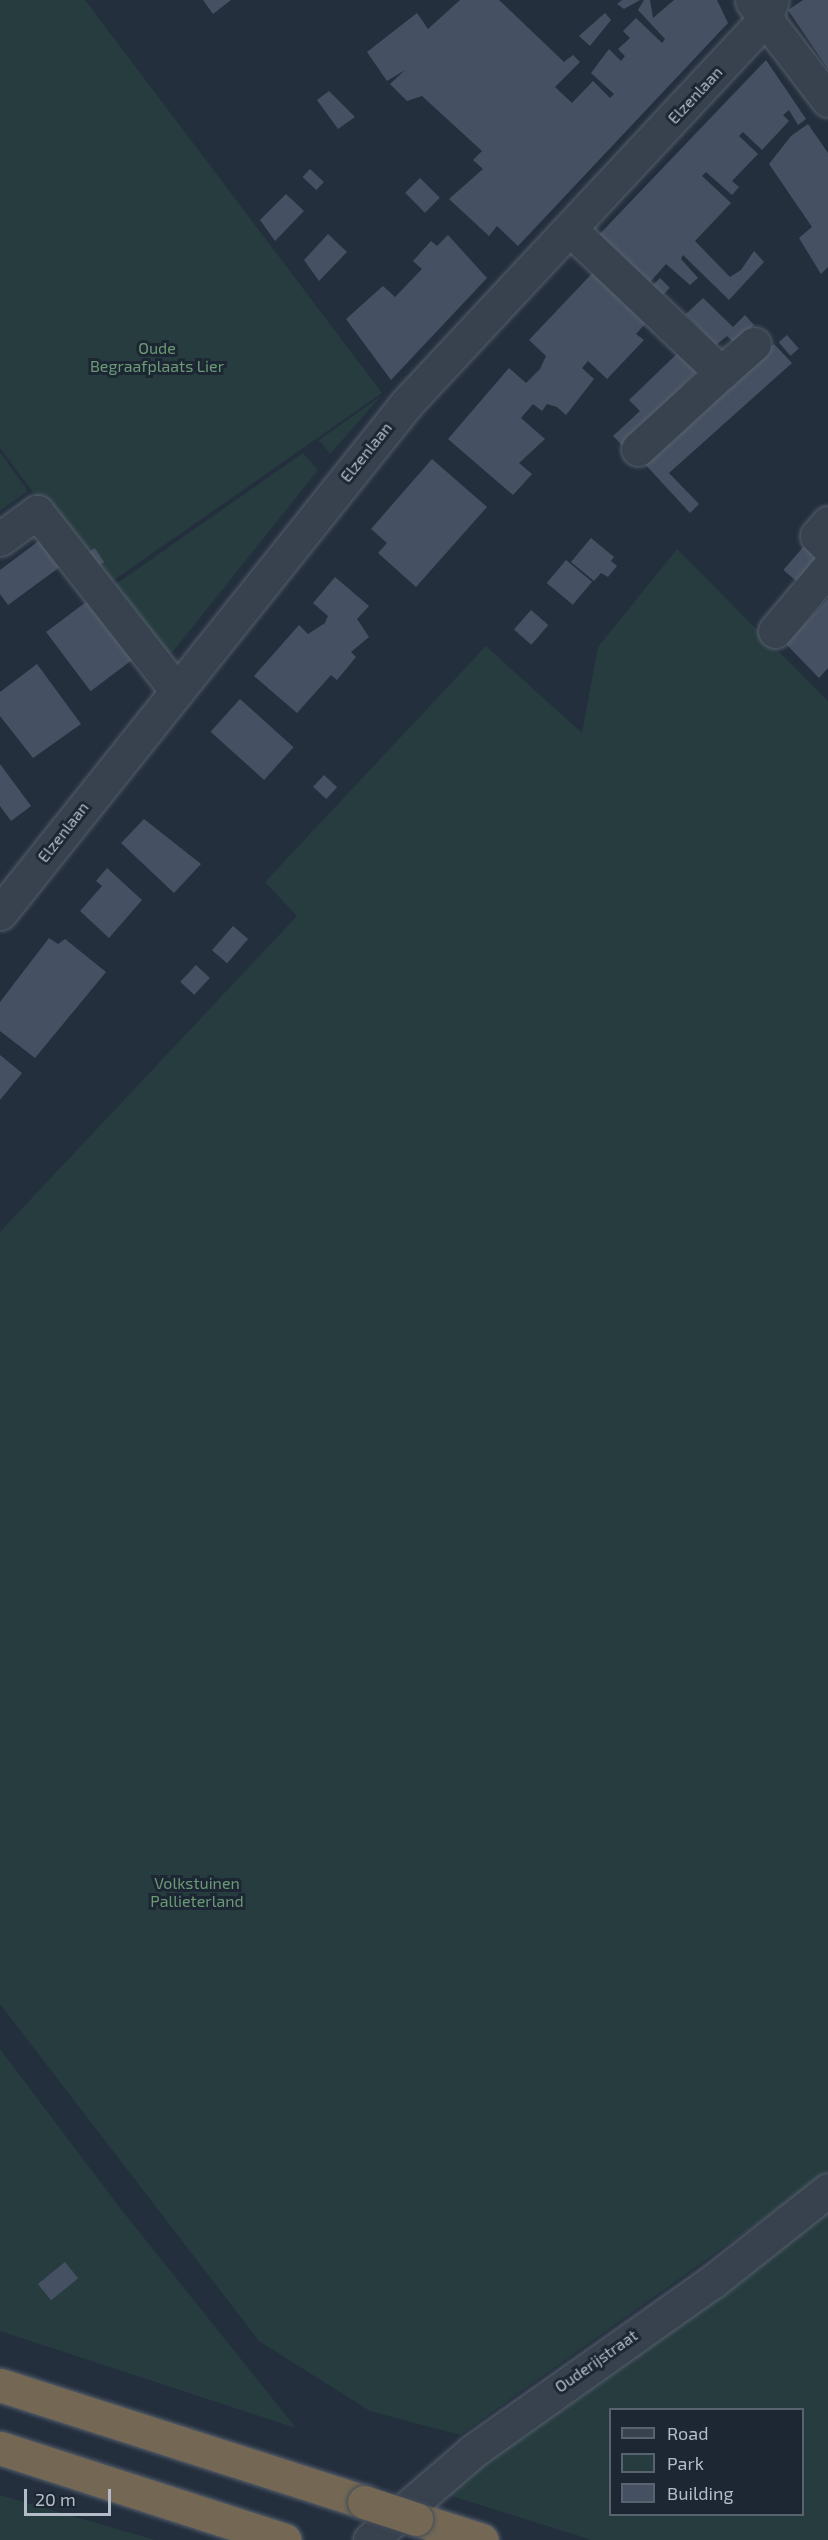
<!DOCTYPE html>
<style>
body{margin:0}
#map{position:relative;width:828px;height:2540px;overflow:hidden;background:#242f3e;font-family:"Exo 2",sans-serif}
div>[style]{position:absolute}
.green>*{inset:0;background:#263c3f}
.building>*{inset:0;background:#455162;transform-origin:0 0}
.roads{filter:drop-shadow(0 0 2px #565f6c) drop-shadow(0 0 2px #565f6c)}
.minor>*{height:33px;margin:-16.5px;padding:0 16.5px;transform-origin:16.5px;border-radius:16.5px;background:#38414e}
.highway>*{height:33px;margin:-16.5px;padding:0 16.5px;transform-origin:16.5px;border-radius:16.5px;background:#746855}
.bridges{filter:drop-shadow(0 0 2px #434c59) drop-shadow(0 0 2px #434c59)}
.highway-bridge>*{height:33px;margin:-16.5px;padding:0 16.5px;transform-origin:16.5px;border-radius:16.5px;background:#746855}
span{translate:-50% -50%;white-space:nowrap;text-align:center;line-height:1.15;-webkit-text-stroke:6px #1d2633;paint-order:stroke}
.street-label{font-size:16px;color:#b4bcc9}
.park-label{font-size:16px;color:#6b9a76}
.legend{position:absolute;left:609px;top:2408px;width:195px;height:108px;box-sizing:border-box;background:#1d2633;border:2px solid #59626f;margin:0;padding:8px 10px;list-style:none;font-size:18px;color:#b4bcc9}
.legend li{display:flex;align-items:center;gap:12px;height:30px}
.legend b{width:30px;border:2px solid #59626f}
.scale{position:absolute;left:24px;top:2489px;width:87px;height:27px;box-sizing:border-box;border:3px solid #b4bcc9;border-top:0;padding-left:8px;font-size:18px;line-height:21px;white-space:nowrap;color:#b4bcc9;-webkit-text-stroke:4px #1d2633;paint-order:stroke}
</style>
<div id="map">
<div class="green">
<i style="clip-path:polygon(0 0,85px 0,382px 393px,104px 587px,0 448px)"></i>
<i style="clip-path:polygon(381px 396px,330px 454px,319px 440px)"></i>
<i style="clip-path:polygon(0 452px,28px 491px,0 511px)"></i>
<i style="clip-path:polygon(303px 453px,318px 470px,163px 664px,106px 591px)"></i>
<i style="clip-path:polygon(677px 549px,828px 701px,828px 2173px,460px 2435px,370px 2411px,259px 2341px,0 2004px,0 1232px,297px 916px,265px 882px,486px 646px,582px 733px,598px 647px)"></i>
<i style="clip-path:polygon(0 2049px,120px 2208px,296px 2428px,0 2331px)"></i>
<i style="clip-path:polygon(evenodd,828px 2212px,828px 2540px,592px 2540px,442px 2493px,828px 2212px,610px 2410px,802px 2410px,802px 2514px,610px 2514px,610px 2410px)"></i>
<i style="clip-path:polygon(0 2495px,155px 2540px,0 2540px)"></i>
</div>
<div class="building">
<i style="clip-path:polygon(203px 0,231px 0,213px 14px)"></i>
<i style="clip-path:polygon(460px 0,499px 0,564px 62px,573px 55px,580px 62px,555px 87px,572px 103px,593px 81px,610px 98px,614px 94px,591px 73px,609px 49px,621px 61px,625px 56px,618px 49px,630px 38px,623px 31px,636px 18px,662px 43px,665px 39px,638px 10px,644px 0,650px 0,653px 18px,674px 0,717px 0,728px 23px,518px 246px,497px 226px,489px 236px,449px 199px,483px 169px,473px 160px,482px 151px,422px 96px,407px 101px,390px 84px,405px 70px,387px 81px,367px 52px,417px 13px,428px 29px)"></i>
<i style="clip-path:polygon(622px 0,640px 0,624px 9px,617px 4px)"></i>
<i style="clip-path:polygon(803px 0,828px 0,828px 69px,788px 10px)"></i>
<i style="clip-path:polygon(605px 13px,611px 20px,590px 46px,579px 36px)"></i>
<i style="clip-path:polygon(766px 60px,806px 119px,798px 125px,789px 110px,783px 115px,789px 121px,762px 150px,743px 132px,739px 136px,758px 154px,732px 181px,739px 187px,732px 195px,706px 172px,702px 176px,731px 203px,695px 241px,730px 277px,741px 270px,754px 251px,764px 262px,729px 300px,683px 255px,681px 259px,698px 278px,690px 285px,666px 264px,644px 289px,593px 241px)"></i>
<i style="clip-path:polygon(329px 91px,355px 117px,338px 129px,317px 100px)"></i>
<i style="clip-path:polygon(808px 124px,828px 153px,828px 267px,821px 274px,799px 238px,812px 227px,769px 164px,791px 136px)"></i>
<i style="left:310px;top:169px;width:19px;height:11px;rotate:43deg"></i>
<i style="left:420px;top:178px;width:28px;height:21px;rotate:45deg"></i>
<i style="clip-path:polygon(286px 194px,304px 211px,275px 241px,260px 220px)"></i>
<i style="clip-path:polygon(328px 234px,347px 252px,319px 281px,304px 260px)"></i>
<i style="clip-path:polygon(448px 235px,487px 278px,391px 380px,346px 319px,383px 286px,395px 297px,422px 269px,413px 261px,431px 241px,437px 246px)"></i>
<i style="clip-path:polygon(601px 264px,662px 322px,653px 332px,645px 324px,636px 334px,644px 340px,607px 379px,588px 361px,582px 368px,594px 379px,566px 415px,557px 407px,547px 404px,542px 411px,533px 404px,521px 418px,545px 439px,519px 463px,532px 474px,513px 495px,448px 439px,509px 368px,526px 383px,540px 369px,546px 356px,529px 340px)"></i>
<i style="left:660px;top:278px;width:14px;height:18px;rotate:45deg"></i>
<i style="clip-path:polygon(703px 298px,733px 327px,745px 315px,754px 325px,734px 343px,727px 336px,716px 345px,686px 314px)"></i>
<i style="left:787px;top:335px;width:18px;height:11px;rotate:49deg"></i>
<i style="clip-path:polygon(774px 344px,792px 363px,669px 473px,699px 504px,690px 513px,643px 462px)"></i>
<i style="clip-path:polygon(686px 345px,704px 364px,623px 446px,613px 436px,640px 411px,629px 400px)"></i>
<i style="clip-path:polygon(432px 459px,487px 507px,416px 587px,378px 553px,387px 543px,371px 529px)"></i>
<i style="clip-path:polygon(48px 534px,68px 561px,8px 605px,0 594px,0 570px)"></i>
<i style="clip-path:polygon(591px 538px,614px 557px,611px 561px,617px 566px,608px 577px,601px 573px,594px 581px,571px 562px)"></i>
<i style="left:805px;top:545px;width:23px;height:33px;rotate:41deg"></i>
<i style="left:95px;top:548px;width:17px;height:14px;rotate:57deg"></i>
<i style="left:566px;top:560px;width:34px;height:30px;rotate:40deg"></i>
<i style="clip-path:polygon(335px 577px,369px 606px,357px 619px,369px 637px,351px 652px,356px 657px,337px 680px,331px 675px,297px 713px,254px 676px,299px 625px,308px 634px,325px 623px,328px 616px,313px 603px)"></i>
<i style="left:94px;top:596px;width:74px;height:60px;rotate:53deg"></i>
<i style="clip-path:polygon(828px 599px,828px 668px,819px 678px,786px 644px)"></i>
<i style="left:531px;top:610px;width:23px;height:26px;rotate:41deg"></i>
<i style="clip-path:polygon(37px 664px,81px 724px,33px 758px,0 716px,0 692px)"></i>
<i style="left:240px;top:699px;width:72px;height:44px;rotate:42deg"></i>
<i style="clip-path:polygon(0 764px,31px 806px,11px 821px,0 806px)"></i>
<i style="left:324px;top:775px;width:18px;height:16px;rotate:43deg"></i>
<i style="clip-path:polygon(144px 819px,201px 864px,174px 893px,121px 843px)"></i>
<i style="clip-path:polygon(107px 868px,142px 900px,109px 938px,80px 911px,102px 886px,96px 881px)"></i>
<i style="left:233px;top:926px;width:20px;height:32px;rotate:41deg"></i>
<i style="clip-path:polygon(49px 938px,58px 944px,65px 939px,106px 972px,35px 1058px,0 1031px,0 1002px)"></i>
<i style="left:196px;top:965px;width:19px;height:23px;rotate:43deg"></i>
<i style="clip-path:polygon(0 1055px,22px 1073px,0 1100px)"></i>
<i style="left:65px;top:2262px;width:21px;height:35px;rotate:51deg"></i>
</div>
<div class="roads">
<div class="minor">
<i style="left:752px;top:1px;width:125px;rotate:52.5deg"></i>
<i style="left:570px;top:229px;width:209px;rotate:43.6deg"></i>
<i style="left:721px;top:373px;width:44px;rotate:-41.3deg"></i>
<i style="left:638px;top:449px;width:113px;rotate:-42.5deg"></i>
<i style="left:828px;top:523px;width:17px;rotate:130deg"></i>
<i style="left:817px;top:536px;width:16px;rotate:45deg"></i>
<i style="left:0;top:539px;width:46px;rotate:-36.1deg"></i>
<i style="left:37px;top:512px;width:227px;rotate:52deg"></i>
<i style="left:775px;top:631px;width:82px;rotate:-49.9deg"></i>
<i style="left:0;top:913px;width:652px;rotate:-51.41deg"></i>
<i style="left:407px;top:403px;width:525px;rotate:-47.01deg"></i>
<i style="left:765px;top:19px;width:20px;rotate:-70deg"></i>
<i style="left:370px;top:2540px;width:136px;rotate:-40.8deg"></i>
<i style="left:473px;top:2451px;width:293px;rotate:-35.3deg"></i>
<i style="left:712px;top:2282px;width:148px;rotate:-38.4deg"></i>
</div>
<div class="highway">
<i style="left:0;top:2385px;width:382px;rotate:17.8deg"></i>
<i style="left:0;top:2448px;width:299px;rotate:17.9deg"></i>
<i style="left:416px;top:2519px;width:69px;rotate:17.7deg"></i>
</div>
</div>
<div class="bridges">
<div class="highway-bridge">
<i style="left:364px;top:2502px;width:55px;rotate:18.1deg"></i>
</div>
</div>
<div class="street-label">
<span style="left:695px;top:95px;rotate:-47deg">Elzenlaan</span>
<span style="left:366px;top:452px;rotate:-51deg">Elzenlaan</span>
<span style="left:63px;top:832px;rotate:-52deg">Elzenlaan</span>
<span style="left:596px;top:2361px;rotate:-35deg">Ouderijstraat</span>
</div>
<div class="park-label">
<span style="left:157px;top:357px">Oude<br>Begraafplaats Lier</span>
<span style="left:197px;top:1892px">Volkstuinen<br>Pallieterland</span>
</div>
<ul class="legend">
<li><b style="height:8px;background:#38414e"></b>Road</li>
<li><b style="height:16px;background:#263c3f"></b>Park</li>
<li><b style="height:16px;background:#455162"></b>Building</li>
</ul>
<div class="scale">20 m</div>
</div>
